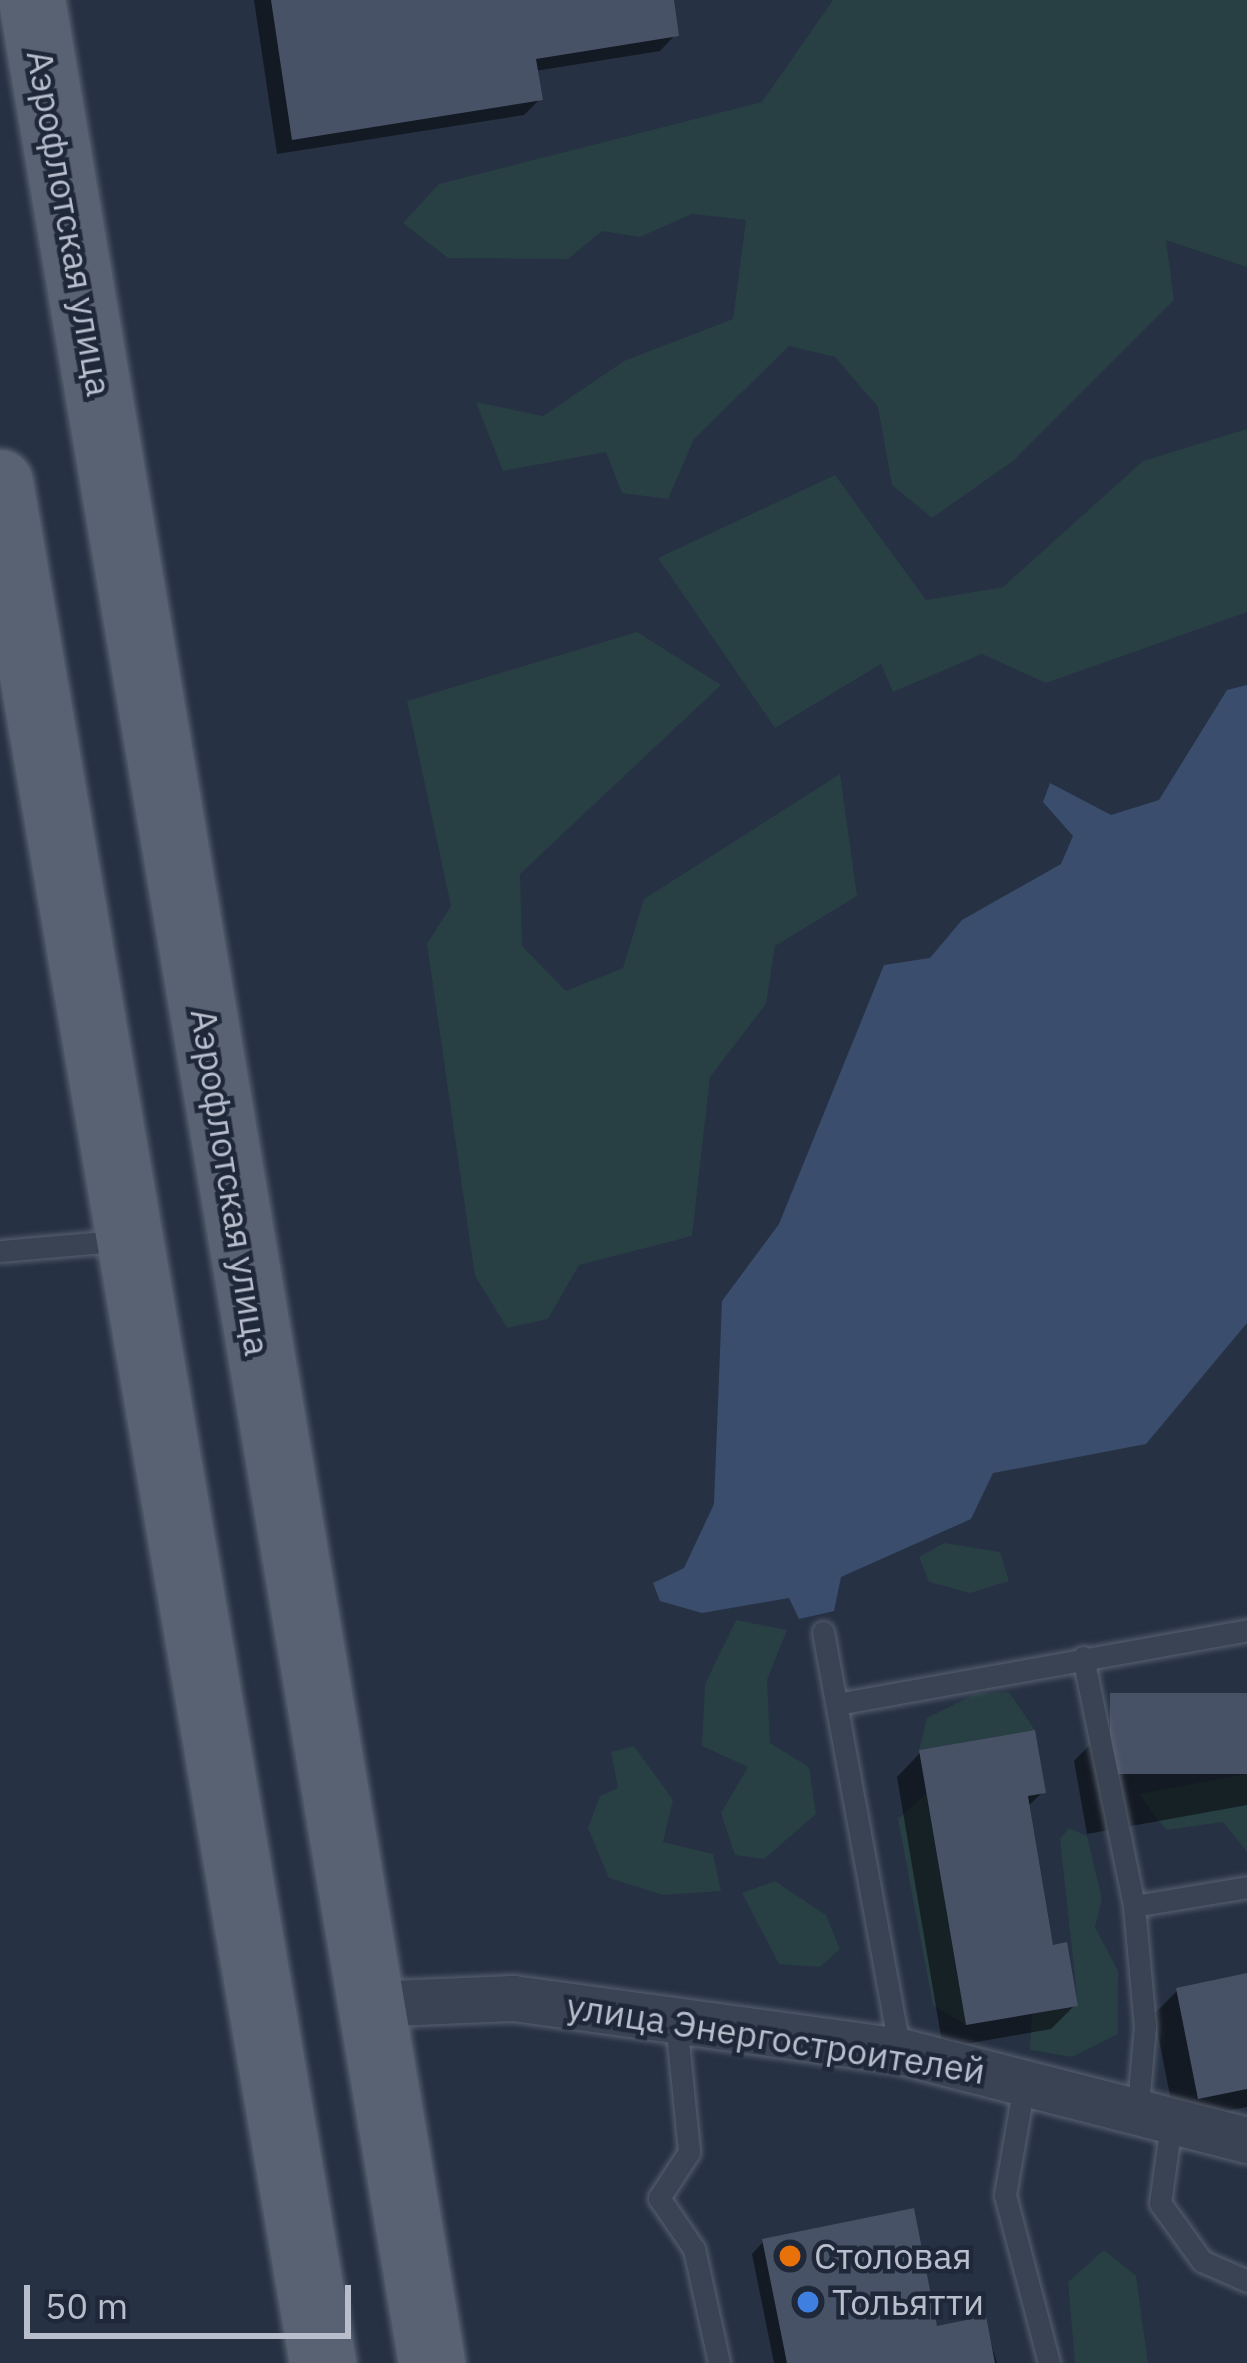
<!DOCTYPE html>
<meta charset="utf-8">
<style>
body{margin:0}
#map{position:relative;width:1247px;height:2363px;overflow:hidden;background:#263143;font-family:"IBM Plex Sans",sans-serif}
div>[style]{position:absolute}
.green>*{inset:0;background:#283f44}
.water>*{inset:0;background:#3b4d6c}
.shadow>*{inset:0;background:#0007}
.building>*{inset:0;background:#485267;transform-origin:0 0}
.roads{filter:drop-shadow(0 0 3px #596170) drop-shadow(0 0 3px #596170)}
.lane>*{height:21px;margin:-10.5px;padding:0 10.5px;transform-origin:10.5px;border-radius:10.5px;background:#3a4353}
.street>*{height:45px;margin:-22.5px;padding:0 22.5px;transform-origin:22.5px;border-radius:22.5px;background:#3a4353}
.primary>*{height:66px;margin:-33px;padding:0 33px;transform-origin:33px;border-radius:33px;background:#586272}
.dots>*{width:33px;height:33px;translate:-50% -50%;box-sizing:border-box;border:6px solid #1f2838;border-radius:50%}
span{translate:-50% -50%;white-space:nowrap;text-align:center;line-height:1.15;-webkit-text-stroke:9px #1f2838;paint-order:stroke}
.street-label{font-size:36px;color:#b8becc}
.poi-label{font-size:36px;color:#b8becc}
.left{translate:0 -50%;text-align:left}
.scale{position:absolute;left:24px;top:2285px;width:327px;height:54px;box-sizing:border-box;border:6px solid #b8becc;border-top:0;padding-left:15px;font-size:36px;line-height:42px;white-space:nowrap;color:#b8becc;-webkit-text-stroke:9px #1f2838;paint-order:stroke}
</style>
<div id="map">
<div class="green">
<i style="clip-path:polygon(833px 0,1247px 0,1247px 267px,1166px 240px,1174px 300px,1013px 461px,932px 518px,892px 485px,878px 407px,835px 357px,789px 346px,694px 439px,668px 499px,622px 493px,606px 452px,503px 471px,476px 402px,543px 416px,624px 361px,733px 319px,746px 220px,692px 214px,640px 237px,602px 231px,568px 259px,448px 258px,403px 223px,439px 184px,762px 102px)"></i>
<i style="clip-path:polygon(1247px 429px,1247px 612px,1046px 683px,982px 654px,893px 692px,881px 664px,775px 728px,658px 558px,835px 475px,926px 600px,1003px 587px,1143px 461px)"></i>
<i style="clip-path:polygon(637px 632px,721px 685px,520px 874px,522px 946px,566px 991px,623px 968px,644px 899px,840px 774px,857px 896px,775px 946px,766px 1004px,710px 1077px,692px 1236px,579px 1265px,548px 1319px,507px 1328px,475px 1276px,427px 944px,451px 906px,407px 701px)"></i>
<i style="clip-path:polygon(944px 1543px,1000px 1552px,1009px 1581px,970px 1593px,929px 1582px,919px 1557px)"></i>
<i style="clip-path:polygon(736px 1620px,787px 1630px,767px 1680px,770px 1743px,809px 1767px,816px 1814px,764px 1859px,735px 1855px,721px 1813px,748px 1767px,702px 1746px,705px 1684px)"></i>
<i style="clip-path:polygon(1009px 1692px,1035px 1730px,919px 1750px,927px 1718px,975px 1694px)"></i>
<i style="clip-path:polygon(634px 1746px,673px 1800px,663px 1842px,713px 1854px,721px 1891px,663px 1895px,609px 1878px,588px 1828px,600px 1796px,618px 1788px,611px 1752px)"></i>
<i style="clip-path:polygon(1247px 1774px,1247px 1852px,1223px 1822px,1166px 1830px,1139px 1794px)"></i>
<i style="clip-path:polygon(926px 1794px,966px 2025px,933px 2005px,898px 1819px)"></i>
<i style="clip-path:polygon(1069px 1828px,1087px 1836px,1102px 1899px,1095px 1927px,1118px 1971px,1118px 2034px,1072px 2057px,1030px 2050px,1032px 2014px,1078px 2005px,1060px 1839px)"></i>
<i style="clip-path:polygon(775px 1881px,826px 1915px,840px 1949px,820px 1967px,779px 1964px,742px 1893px)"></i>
<i style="clip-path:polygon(1104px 2250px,1136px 2276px,1148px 2363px,1075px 2363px,1068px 2282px)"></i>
</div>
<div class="water">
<i style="clip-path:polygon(1247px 685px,1247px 1323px,1146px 1444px,993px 1473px,971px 1519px,841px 1577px,834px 1611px,799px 1619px,789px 1598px,702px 1613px,660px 1601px,653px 1583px,684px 1568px,714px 1504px,722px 1301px,779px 1224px,884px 965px,930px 958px,962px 920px,1061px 864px,1073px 836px,1043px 802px,1050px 783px,1111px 815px,1159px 800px,1227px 690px)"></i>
</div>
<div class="shadow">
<i style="clip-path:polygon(671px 0,676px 34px,660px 51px,535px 71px,540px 99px,524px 115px,277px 154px,254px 0)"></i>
<i style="clip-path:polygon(1247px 1696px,1247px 1805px,1087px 1834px,1074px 1761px,1114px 1720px)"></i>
<i style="clip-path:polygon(920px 1753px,1043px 1792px,1026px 1808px,1051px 1948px,1075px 2005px,1051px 2029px,943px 2048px,897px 1777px)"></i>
<i style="clip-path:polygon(1247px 1982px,1247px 2107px,1175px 2121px,1154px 2014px,1178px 1990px)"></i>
<i style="clip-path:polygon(763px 2242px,935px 2329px,984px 2320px,997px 2363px,774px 2363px,752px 2254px)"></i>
</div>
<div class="building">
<i style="clip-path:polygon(271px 0,674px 0,679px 36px,536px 59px,543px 100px,292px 140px)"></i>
<i style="left:1247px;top:1693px;width:81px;height:137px;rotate:90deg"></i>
<i style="clip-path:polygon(1035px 1730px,1046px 1793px,1028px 1796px,1053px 1945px,1067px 1942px,1078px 2006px,966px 2025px,919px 1750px)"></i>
<i style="clip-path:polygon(1247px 1973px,1247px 2089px,1198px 2099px,1176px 1988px)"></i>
<i style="clip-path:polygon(914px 2208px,937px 2326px,986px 2316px,995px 2363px,787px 2363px,762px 2239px)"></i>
</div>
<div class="roads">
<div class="lane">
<i style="left:0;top:1251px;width:125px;rotate:-5deg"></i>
<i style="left:823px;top:1632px;width:426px;rotate:79.6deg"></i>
<i style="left:1083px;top:1657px;width:254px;rotate:78.4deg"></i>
<i style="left:1134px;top:1906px;width:121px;rotate:84.8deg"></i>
<i style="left:1145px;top:2026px;width:78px;rotate:95.1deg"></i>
<i style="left:837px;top:1704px;width:417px;rotate:-10.2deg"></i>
<i style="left:1134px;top:1906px;width:115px;rotate:-9.5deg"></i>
<i style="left:676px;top:2021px;width:132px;rotate:84.3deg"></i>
<i style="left:689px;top:2152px;width:55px;rotate:123.1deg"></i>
<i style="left:659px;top:2198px;width:62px;rotate:55.5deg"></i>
<i style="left:694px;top:2249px;width:117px;rotate:77.6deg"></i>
<i style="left:1025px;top:2079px;width:118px;rotate:99.8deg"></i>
<i style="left:1005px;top:2195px;width:174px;rotate:75.3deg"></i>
<i style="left:1172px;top:2117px;width:87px;rotate:97.9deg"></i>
<i style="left:1160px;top:2203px;width:72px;rotate:54.1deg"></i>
<i style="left:1202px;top:2261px;width:49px;rotate:24deg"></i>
</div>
<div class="street">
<i style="left:368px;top:2004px;width:145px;rotate:-2.4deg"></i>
<i style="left:513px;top:1998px;width:391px;rotate:7.8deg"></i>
<i style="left:900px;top:2051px;width:358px;rotate:14.4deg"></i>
</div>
<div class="primary">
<i style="left:32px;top:0;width:2397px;rotate:80.39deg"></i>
<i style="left:0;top:483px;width:1908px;rotate:80.25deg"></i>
</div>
</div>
<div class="dots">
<i style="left:790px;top:2256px;background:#e8710a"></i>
<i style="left:808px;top:2302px;background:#3f7fe0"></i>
</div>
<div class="street-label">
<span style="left:70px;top:223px;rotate:80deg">Аэрофлотская улица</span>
<span style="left:231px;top:1182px;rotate:81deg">Аэрофлотская улица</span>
<span style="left:776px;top:2038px;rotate:9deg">улица Энергостроителей</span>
</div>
<div class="poi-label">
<span class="left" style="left:814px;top:2256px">Столовая</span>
<span class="left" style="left:832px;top:2302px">Тольятти</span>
</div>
<div class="scale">50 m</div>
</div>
